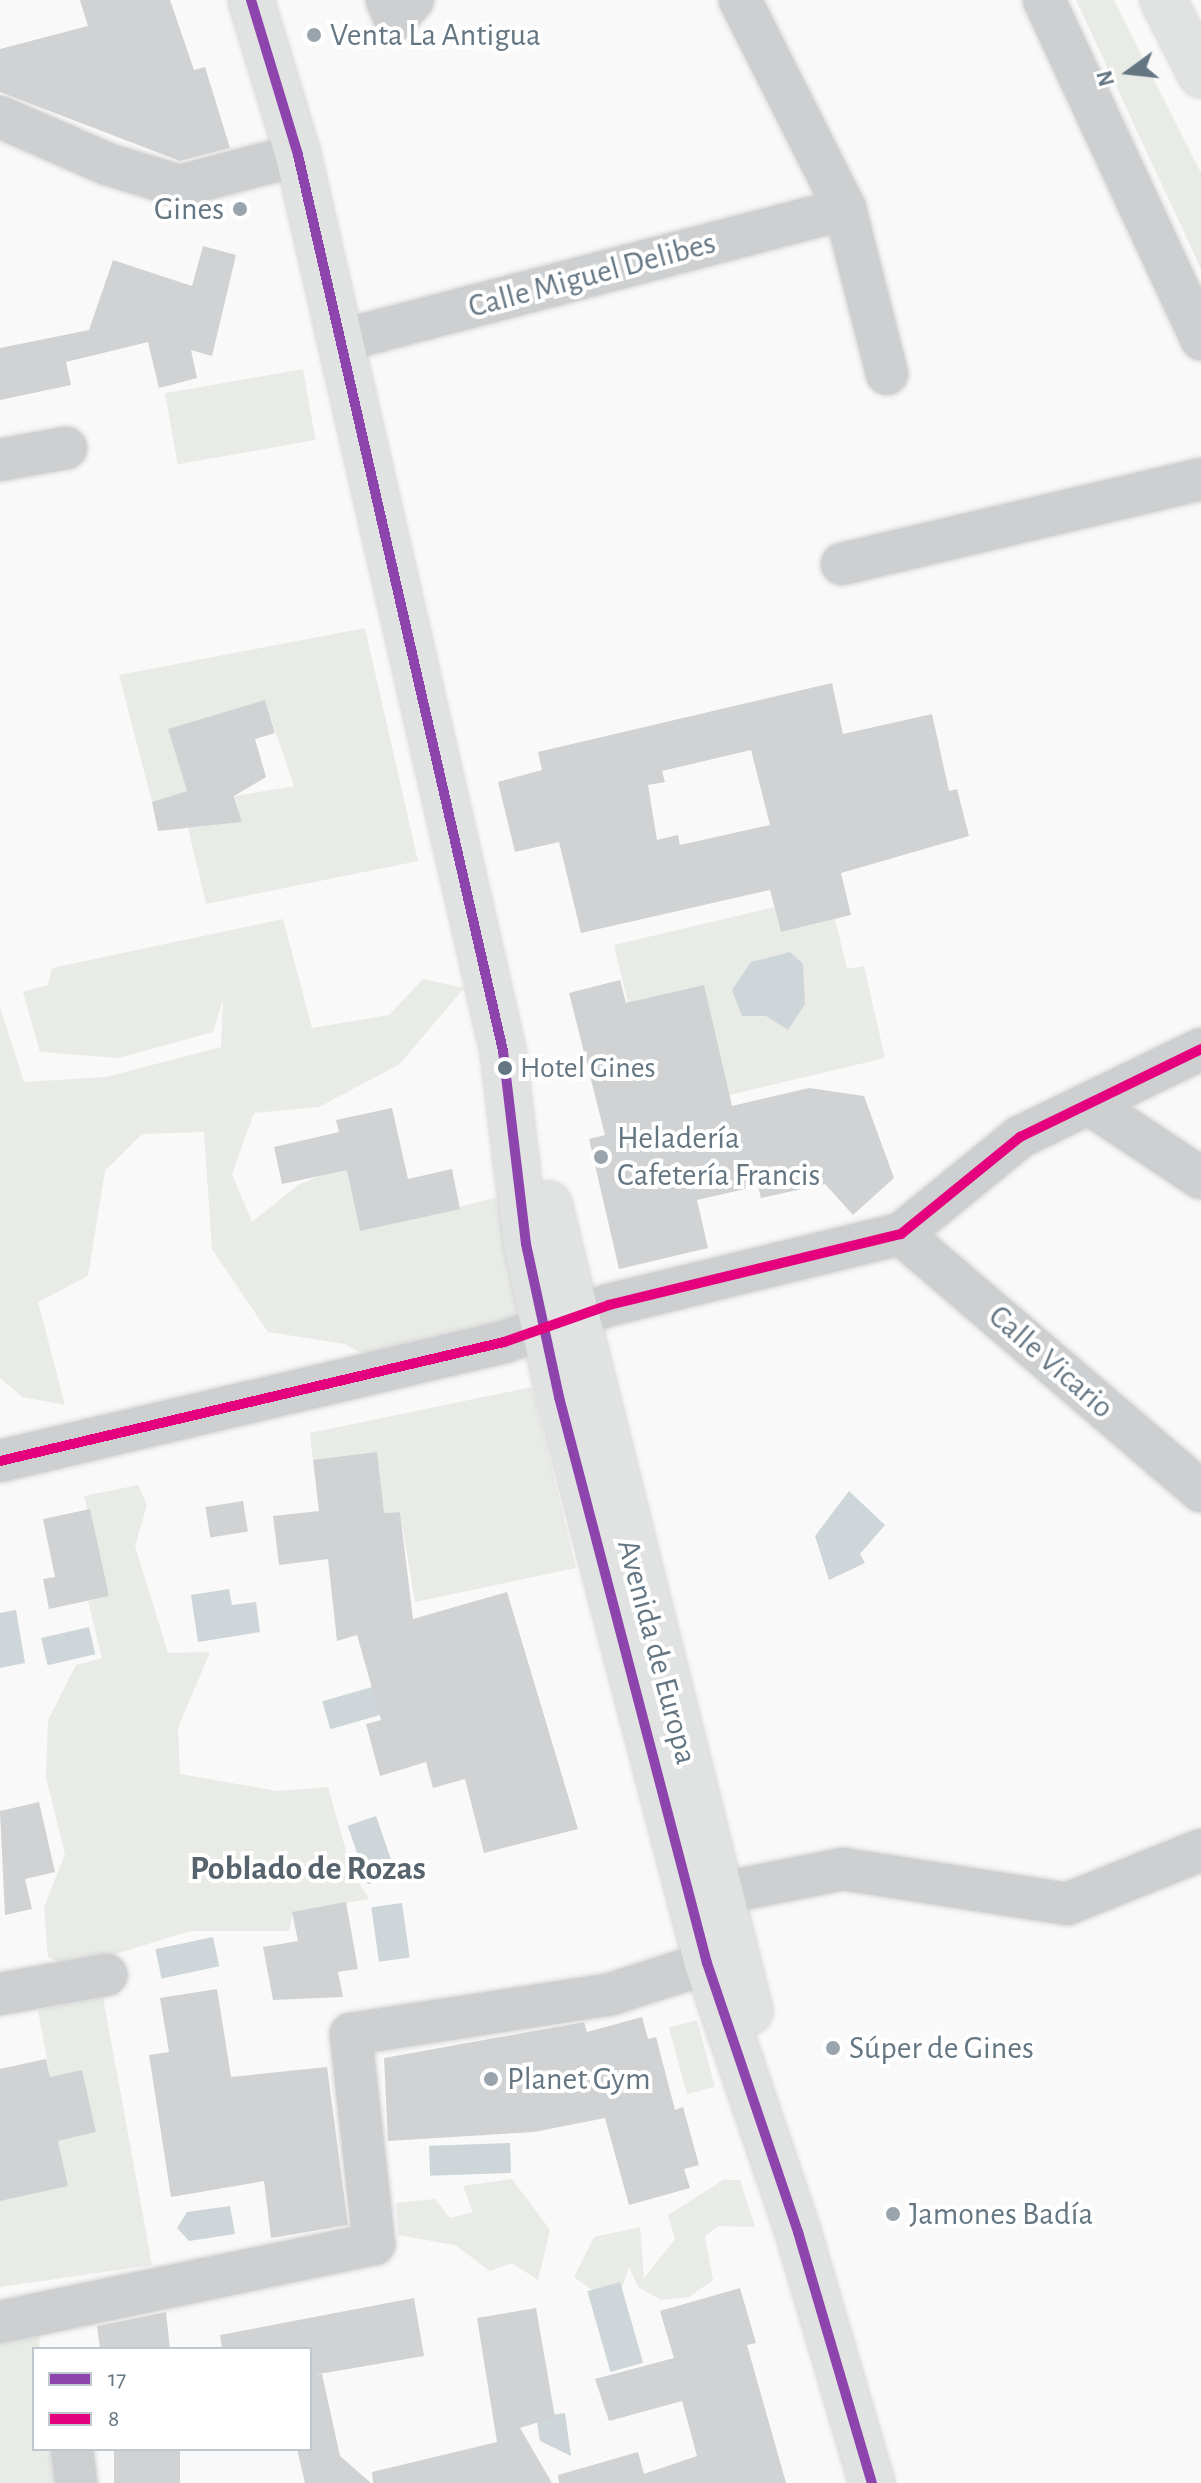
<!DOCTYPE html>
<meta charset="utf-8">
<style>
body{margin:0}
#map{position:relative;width:1201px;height:2483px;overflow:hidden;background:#f9f9f9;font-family:"Alegreya Sans",sans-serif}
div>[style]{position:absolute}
.green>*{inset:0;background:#e8ebe6;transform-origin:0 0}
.water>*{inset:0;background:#ced6d9;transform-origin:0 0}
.building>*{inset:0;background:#d0d2d3;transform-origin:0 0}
.roads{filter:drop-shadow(0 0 2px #d5d6d7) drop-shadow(0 0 2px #d5d6d7)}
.street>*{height:42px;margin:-21px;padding:0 21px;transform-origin:21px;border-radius:21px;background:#cecfd0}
.secondary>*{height:44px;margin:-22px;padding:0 22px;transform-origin:22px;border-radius:22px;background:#e1e2e2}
.highway>*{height:44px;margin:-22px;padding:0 22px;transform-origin:22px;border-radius:22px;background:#e1e2e2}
.bus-1>*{height:10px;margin:-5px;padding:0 5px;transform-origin:5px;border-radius:5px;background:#8e44ad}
.bus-2>*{height:10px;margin:-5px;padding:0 5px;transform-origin:5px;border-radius:5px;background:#e5007d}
.dots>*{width:22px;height:22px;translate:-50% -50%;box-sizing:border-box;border:4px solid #fff;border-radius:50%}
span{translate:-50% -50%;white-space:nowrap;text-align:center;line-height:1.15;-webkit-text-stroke:8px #fff;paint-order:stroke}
.bus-label{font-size:30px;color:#657683}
.left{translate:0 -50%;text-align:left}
.poi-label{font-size:32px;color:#657683}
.right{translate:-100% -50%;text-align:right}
.street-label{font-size:32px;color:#657683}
.neighbourhood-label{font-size:34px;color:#57646e;font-weight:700}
.legend{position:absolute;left:32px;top:2347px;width:280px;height:104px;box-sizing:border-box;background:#fff;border:2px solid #c1c8cd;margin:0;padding:10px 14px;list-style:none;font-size:24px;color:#657683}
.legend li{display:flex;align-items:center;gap:16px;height:40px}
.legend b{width:40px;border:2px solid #c1c8cd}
.north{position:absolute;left:1089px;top:32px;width:80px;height:80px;-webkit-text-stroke:6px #fff;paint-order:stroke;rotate:255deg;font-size:22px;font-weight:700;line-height:32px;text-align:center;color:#657683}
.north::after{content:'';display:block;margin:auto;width:28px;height:36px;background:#657683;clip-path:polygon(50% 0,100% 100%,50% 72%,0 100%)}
</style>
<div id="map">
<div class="green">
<i style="clip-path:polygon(1076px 0,1114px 0,1201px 173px,1201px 269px)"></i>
<i style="left:303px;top:369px;width:72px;height:140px;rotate:80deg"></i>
<i style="clip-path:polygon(365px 628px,418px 861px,206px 904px,188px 828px,242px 822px,235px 796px,294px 786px,265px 701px,168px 729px,187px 791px,152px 802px,119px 675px)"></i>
<i style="clip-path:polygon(774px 907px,781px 932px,835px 919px,847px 969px,864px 966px,885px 1058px,654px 1113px,614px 945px)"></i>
<i style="clip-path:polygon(283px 919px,312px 1028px,389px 1015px,423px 979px,464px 988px,400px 1064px,319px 1107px,254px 1113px,232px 1174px,252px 1222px,298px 1185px,348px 1164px,361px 1231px,495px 1198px,521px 1262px,520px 1316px,404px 1377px,345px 1344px,268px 1332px,212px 1249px,204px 1132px,142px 1134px,105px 1171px,88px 1276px,38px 1302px,65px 1405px,22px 1397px,0 1378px,0 1007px,24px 1082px,106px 1077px,221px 1047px,223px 999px,213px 1032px,119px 1058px,40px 1052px,23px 992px,48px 985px,52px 968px)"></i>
<i style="clip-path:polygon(532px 1387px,576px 1568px,415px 1602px,400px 1512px,384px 1513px,313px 1460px,310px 1433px)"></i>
<i style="clip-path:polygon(138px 1485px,147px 1505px,135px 1546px,168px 1653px,210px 1652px,178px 1728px,180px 1774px,277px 1791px,328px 1787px,352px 1872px,369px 1899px,293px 1912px,289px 1931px,190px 1931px,74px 1967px,48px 1957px,44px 1907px,65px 1854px,46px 1777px,48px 1720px,76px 1665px,102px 1658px,88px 1601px,109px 1596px,84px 1496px)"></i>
<i style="clip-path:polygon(103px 1997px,152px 2265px,0 2287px,0 2201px,68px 2186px,58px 2141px,96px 2132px,82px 2071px,50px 2077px,38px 2010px)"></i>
<i style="left:697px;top:2020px;width:69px;height:29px;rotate:75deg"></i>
<i style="clip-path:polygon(512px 2179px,550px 2230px,538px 2280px,512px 2263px,490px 2271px,455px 2245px,398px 2235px,396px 2203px,435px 2199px,450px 2218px,473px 2212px,463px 2186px)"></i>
<i style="clip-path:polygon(723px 2180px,740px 2180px,755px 2227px,718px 2226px,705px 2236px,713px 2280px,689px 2297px,661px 2300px,638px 2287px,629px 2267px,622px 2288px,592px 2290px,574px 2277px,594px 2237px,640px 2227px,644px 2278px,675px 2239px,668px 2215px)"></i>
<i style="clip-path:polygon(40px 2334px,34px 2449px,55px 2449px,59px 2483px,0 2483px,0 2340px)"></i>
</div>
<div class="water">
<i style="clip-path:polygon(790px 952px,803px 964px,805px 1004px,788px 1030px,766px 1016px,742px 1016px,732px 990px,751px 962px)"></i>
<i style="clip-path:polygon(849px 1491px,885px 1525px,860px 1554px,865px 1563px,829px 1580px,815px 1536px)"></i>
<i style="clip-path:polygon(229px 1589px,232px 1605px,256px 1602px,260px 1632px,198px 1642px,191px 1595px)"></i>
<i style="clip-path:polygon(16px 1610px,25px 1663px,0 1668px,0 1613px)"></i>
<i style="left:89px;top:1627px;width:28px;height:49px;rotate:77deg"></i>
<i style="left:379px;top:1685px;width:29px;height:59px;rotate:74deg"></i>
<i style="left:376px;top:1816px;width:62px;height:30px;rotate:71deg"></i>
<i style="left:402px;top:1903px;width:55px;height:31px;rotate:82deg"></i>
<i style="left:213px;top:1937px;width:30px;height:59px;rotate:78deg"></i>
<i style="left:510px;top:2143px;width:30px;height:81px;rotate:88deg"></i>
<i style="clip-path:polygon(230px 2206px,235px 2234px,189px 2241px,177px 2228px,187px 2212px)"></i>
<i style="left:620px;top:2282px;width:84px;height:34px;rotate:74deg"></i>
<i style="clip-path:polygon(565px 2413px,571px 2456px,540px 2441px,536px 2417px)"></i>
</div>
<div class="building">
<i style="clip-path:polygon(80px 0,170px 0,194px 70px,205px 67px,230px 148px,180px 161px,0 92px,0 49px,88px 26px)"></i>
<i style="clip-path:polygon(203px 246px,236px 255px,212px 356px,191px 350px,197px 378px,159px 388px,148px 342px,66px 362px,71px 385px,0 400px,0 348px,89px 330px,113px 260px,192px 286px)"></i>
<i style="clip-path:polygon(evenodd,832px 683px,843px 734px,932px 714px,949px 791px,957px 789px,969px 836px,841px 873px,851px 915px,781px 932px,770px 890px,581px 933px,559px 842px,515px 852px,498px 782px,542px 770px,538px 752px,832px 683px,751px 750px,770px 825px,680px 845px,678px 835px,657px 840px,648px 785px,665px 782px,662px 771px,751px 750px)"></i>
<i style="clip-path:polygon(265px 700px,275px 733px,255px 739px,266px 777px,234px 796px,242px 822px,158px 831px,152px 802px,187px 791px,168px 729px)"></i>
<i style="clip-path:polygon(620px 980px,626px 1003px,704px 985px,732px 1106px,809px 1088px,864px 1096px,894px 1178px,853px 1215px,825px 1184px,761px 1198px,758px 1186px,697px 1200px,708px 1248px,619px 1269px,589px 1139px,605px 1135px,569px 993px)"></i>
<i style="clip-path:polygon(392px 1108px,408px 1179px,452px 1169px,460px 1209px,360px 1231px,347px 1170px,282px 1184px,274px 1147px,339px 1132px,336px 1120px)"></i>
<i style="clip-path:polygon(377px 1452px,384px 1513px,400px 1512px,413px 1619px,507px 1592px,578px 1829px,484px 1853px,465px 1779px,433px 1788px,426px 1762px,380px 1776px,366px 1724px,381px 1720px,357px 1635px,337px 1641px,328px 1559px,279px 1565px,273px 1516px,319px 1511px,313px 1460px)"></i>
<i style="left:243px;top:1501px;width:31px;height:38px;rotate:81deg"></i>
<i style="clip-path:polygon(90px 1509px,109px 1596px,49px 1609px,43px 1579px,55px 1577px,43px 1519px)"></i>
<i style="clip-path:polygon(39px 1802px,55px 1872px,25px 1879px,32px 1909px,5px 1915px,0 1811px)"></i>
<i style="clip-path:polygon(346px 1902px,358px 1969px,338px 1972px,343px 1997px,273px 2000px,263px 1947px,298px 1941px,292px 1912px)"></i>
<i style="clip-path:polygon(217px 1989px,231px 2077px,327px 2067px,348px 2225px,271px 2238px,264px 2181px,171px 2197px,149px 2055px,169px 2052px,160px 1998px)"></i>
<i style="clip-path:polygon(642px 2017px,648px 2039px,656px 2037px,675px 2110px,683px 2107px,699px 2165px,684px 2169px,690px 2188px,629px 2205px,605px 2118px,534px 2132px,388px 2141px,384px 2058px,584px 2022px,587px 2032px)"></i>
<i style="clip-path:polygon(46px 2059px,50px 2077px,82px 2070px,96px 2132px,58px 2141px,68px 2186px,0 2201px,0 2069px)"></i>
<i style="clip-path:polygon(740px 2288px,756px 2343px,747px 2345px,786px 2483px,559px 2483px,558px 2475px,638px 2452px,644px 2474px,697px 2456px,682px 2401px,609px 2421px,595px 2379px,674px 2358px,660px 2311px)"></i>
<i style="clip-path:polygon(414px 2298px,424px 2356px,313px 2375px,322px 2374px,340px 2456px,371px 2483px,305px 2483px,297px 2449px,310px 2449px,310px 2349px,222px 2349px,220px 2335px)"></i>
<i style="clip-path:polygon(536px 2308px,555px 2417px,520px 2428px,552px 2483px,373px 2483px,372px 2472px,497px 2442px,477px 2318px)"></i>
<i style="clip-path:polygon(166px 2312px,170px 2349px,100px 2349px,97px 2326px)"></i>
<i style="left:114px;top:2449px;width:66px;height:34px"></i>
</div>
<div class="roads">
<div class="street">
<i style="left:387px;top:0;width:21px;rotate:67deg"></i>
<i style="left:395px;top:19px;width:26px;rotate:-47deg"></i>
<i style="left:740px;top:0;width:234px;rotate:63.3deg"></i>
<i style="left:845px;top:209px;width:170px;rotate:75.7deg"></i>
<i style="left:1044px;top:0;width:374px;rotate:65.1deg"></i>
<i style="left:0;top:117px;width:117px;rotate:23.7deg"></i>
<i style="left:107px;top:164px;width:75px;rotate:17deg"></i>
<i style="left:179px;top:186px;width:123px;rotate:-14.6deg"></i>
<i style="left:340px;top:341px;width:522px;rotate:-14.65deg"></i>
<i style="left:0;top:460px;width:67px;rotate:-10.3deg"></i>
<i style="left:842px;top:564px;width:369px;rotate:-13.3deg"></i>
<i style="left:1094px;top:1107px;width:128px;rotate:33.6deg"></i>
<i style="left:901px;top:1234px;width:395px;rotate:40.6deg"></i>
<i style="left:0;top:1461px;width:518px;rotate:-13.28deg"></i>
<i style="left:504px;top:1342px;width:111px;rotate:-19.4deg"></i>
<i style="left:609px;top:1305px;width:301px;rotate:-13.7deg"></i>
<i style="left:901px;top:1234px;width:154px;rotate:-39.2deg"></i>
<i style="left:1020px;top:1137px;width:201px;rotate:-25.9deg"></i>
<i style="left:722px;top:1893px;width:123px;rotate:-11.2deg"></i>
<i style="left:843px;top:1869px;width:227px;rotate:8.9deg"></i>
<i style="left:1067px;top:1904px;width:144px;rotate:-21.9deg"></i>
<i style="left:0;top:1994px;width:108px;rotate:-10.2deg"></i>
<i style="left:0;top:2322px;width:382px;rotate:-11.8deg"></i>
<i style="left:374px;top:2244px;width:211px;rotate:-96.3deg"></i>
<i style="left:351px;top:2034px;width:263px;rotate:-8.7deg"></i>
<i style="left:611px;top:1994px;width:101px;rotate:-17.9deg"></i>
<i style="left:72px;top:2449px;width:34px;rotate:83deg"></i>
</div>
<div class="secondary">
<i style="left:251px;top:0;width:162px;rotate:73.1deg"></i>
<i style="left:298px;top:155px;width:919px;rotate:77.11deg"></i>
<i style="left:503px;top:1051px;width:194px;rotate:83.2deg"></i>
<i style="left:526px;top:1244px;width:157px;rotate:77.8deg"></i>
<i style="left:559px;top:1397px;width:585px;rotate:75.35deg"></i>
<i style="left:707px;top:1963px;width:284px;rotate:71.3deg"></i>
<i style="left:798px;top:2232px;width:262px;rotate:73.6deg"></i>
<i style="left:549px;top:1204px;width:832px;rotate:76.01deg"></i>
</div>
<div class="highway">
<i style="left:1163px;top:0;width:84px;rotate:63.1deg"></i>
</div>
</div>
<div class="bus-1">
<i style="left:251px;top:0;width:162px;rotate:73.1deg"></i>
<i style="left:298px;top:155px;width:919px;rotate:77.11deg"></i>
<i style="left:503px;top:1051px;width:194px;rotate:83.2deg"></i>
<i style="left:526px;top:1244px;width:157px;rotate:77.8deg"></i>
<i style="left:559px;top:1397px;width:585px;rotate:75.35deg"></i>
<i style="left:707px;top:1963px;width:284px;rotate:71.3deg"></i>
<i style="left:798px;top:2232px;width:262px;rotate:73.6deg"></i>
</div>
<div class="bus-2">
<i style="left:0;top:1461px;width:518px;rotate:-13.28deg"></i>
<i style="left:504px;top:1342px;width:111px;rotate:-19.4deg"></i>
<i style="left:609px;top:1305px;width:301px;rotate:-13.7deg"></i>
<i style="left:901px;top:1234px;width:154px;rotate:-39.2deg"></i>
<i style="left:1020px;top:1137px;width:201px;rotate:-25.9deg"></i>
</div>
<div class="dots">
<i style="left:314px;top:35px;background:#99a4ac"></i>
<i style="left:240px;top:209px;background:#99a4ac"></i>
<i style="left:505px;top:1068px;background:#657683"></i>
<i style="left:601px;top:1157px;background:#99a4ac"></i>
<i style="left:833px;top:2048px;background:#99a4ac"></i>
<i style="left:491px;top:2079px;background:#99a4ac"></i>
<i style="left:893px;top:2214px;background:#99a4ac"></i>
</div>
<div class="bus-label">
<span class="left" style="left:520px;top:1068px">Hotel Gines</span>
</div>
<div class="poi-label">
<span class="left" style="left:330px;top:35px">Venta La Antigua</span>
<span class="right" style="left:224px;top:209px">Gines</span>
<span class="left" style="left:617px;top:1157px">Heladería<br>Cafetería Francis</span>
<span class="left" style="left:849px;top:2048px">Súper de Gines</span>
<span class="left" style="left:507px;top:2079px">Planet Gym</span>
<span class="left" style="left:909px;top:2214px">Jamones Badía</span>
</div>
<div class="street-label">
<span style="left:592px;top:275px;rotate:-15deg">Calle Miguel Delibes</span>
<span style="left:1051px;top:1362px;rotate:41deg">Calle Vicario</span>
<span style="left:657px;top:1652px;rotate:75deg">Avenida de Europa</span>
</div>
<div class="neighbourhood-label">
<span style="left:308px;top:1870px">Poblado de Rozas</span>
</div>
<ul class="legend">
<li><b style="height:10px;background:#8e44ad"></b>17</li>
<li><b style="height:10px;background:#e5007d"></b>8</li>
</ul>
<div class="north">N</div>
</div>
